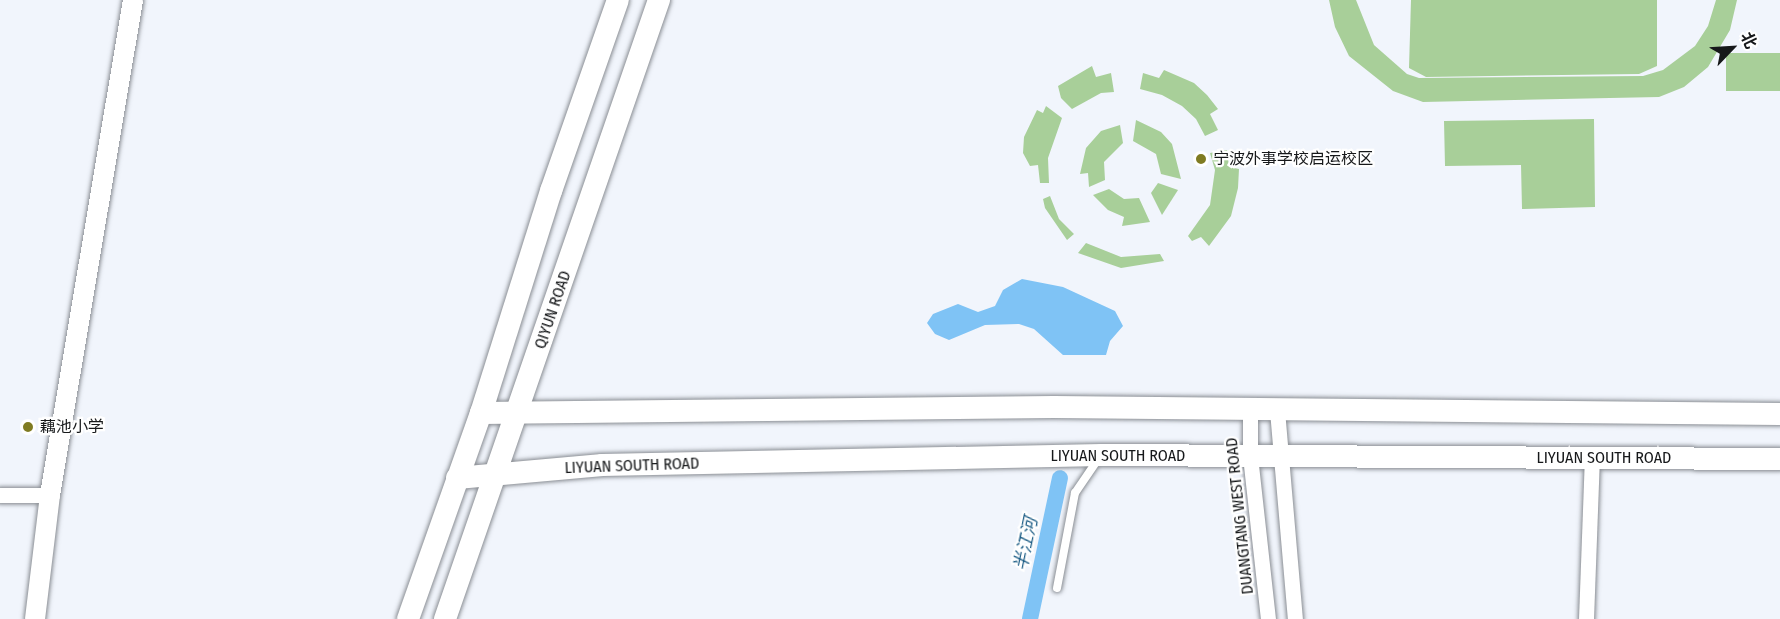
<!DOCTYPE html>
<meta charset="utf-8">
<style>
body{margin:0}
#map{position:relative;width:1780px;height:619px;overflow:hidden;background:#f1f5fc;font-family:"Fira Sans Condensed","Noto Sans SC",sans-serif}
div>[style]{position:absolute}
.green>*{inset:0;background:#a8cf99;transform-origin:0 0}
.water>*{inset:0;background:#7fc3f5}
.canal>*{height:16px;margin:-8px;padding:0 8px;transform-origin:8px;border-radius:8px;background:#7fc3f5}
.roads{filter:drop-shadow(0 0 2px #8a8e94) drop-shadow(0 0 2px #8a8e94)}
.service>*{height:8px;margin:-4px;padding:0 4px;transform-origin:4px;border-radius:4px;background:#fff}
.minor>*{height:15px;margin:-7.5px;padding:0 7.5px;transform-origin:7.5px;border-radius:7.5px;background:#fff}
.tertiary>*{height:20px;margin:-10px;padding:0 10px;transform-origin:10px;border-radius:10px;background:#fff}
.secondary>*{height:22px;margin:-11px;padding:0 11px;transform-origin:11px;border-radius:11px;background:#fff}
.dots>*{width:16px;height:16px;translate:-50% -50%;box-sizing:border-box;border:3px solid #fff;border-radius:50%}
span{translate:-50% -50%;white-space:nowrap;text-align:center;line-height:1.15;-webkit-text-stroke:4.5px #fff;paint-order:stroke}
.poi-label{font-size:16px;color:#16181a}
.left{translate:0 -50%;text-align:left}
.street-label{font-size:16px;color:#16181a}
.water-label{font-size:18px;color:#1d5d86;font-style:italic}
.north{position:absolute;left:1702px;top:18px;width:60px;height:60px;-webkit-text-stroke:4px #fff;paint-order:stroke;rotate:65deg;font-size:16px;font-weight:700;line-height:24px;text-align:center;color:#16181a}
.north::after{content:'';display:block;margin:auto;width:21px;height:27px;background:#16181a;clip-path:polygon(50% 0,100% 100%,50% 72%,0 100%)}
</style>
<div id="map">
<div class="green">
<i style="clip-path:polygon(1329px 0,1356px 0,1374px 45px,1407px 74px,1419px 78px,1643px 76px,1663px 70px,1695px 46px,1708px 26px,1716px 0,1737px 0,1730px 30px,1708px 67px,1684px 87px,1659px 97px,1423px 102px,1393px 91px,1349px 56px,1335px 27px)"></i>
<i style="clip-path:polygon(1411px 0,1657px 0,1657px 66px,1639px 74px,1426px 77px,1409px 68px)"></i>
<i style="left:1780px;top:53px;width:38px;height:54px;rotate:90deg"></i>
<i style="clip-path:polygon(1092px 66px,1096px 77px,1111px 73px,1114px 92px,1101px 93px,1072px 109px,1061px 98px,1058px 86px)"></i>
<i style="clip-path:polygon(1164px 70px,1194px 83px,1207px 95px,1218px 109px,1210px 114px,1218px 130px,1205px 136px,1196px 119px,1182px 106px,1162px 95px,1140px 89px,1143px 73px,1159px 78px)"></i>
<i style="clip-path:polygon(1046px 106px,1062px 118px,1048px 158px,1049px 183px,1040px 183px,1038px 165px,1030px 166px,1023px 153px,1024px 137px,1037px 110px,1043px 113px)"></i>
<i style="clip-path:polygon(1594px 119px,1595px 207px,1522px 209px,1521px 165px,1445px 166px,1444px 121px)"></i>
<i style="clip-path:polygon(1136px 120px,1161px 132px,1172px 144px,1181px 179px,1161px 174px,1156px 154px,1133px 141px)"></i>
<i style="clip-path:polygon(1120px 125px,1123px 143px,1104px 162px,1105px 180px,1089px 187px,1088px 173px,1080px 174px,1086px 148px,1101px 131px)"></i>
<i style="clip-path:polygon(1227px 150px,1229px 167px,1239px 169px,1238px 188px,1231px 216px,1209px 246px,1201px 237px,1192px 241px,1188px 236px,1210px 205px,1215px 170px,1210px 153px)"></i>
<i style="clip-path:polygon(1158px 183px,1178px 190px,1162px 215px,1151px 193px)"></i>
<i style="clip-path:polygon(1109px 189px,1124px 199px,1139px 198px,1150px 222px,1122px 226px,1124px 217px,1108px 210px,1093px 195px)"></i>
<i style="clip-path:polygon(1050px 196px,1059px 219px,1074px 234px,1067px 240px,1045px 208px,1043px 199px)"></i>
<i style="clip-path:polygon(1086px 243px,1121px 257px,1160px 254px,1164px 261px,1121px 268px,1078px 253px)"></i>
</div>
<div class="water">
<i style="clip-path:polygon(1022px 279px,1063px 287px,1115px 311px,1123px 326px,1110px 341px,1106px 355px,1063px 355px,1034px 329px,1019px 324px,985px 325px,949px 340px,935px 334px,927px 323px,933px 314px,958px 304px,978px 312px,995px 306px,1003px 290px)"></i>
</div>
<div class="canal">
<i style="left:1030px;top:619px;width:144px;rotate:-78deg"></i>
</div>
<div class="roads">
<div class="service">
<i style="left:1057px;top:588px;width:97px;rotate:-79.3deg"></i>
<i style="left:1075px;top:493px;width:42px;rotate:-55.6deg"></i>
</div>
<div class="minor">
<i style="left:1250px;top:409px;width:47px;rotate:90deg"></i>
<i style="left:1250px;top:456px;width:164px;rotate:83.7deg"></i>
<i style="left:1277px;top:410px;width:210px;rotate:85.1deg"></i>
<i style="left:0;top:495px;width:50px"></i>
<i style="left:1586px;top:619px;width:161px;rotate:-87.9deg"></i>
</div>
<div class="tertiary">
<i style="left:35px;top:619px;width:125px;rotate:-83.1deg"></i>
<i style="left:50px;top:495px;width:502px;rotate:-80.48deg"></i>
</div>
<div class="secondary">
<i style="left:481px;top:413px;width:573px;rotate:-0.6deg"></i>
<i style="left:1054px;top:407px;width:726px;rotate:0.55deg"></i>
<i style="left:457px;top:478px;width:146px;rotate:-5.1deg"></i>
<i style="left:602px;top:465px;width:500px;rotate:-1.15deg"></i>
<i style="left:1102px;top:455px;width:678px;rotate:0.34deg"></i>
<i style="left:408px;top:619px;width:219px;rotate:-70.5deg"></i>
<i style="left:481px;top:413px;width:233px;rotate:-72.5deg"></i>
<i style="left:551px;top:191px;width:202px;rotate:-70.7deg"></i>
<i style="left:445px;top:619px;width:655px;rotate:-70.93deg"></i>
</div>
</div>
<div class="dots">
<i style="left:1201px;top:159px;background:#7f7b22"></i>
<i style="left:28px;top:427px;background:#7f7b22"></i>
</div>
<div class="poi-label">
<span class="left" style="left:1213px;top:159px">宁波外事学校启运校区</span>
<span class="left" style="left:40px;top:427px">藕池小学</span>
</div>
<div class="street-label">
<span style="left:553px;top:310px;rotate:-71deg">QIYUN ROAD</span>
<span style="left:1118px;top:456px">LIYUAN SOUTH ROAD</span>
<span style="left:1604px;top:458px">LIYUAN SOUTH ROAD</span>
<span style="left:632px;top:466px;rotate:-2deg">LIYUAN SOUTH ROAD</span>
<span style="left:1240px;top:516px;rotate:-96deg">DUANGTANG WEST ROAD</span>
</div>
<div class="water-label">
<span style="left:1026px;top:544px;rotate:-78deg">半江河</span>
</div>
<div class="north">北</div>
</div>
